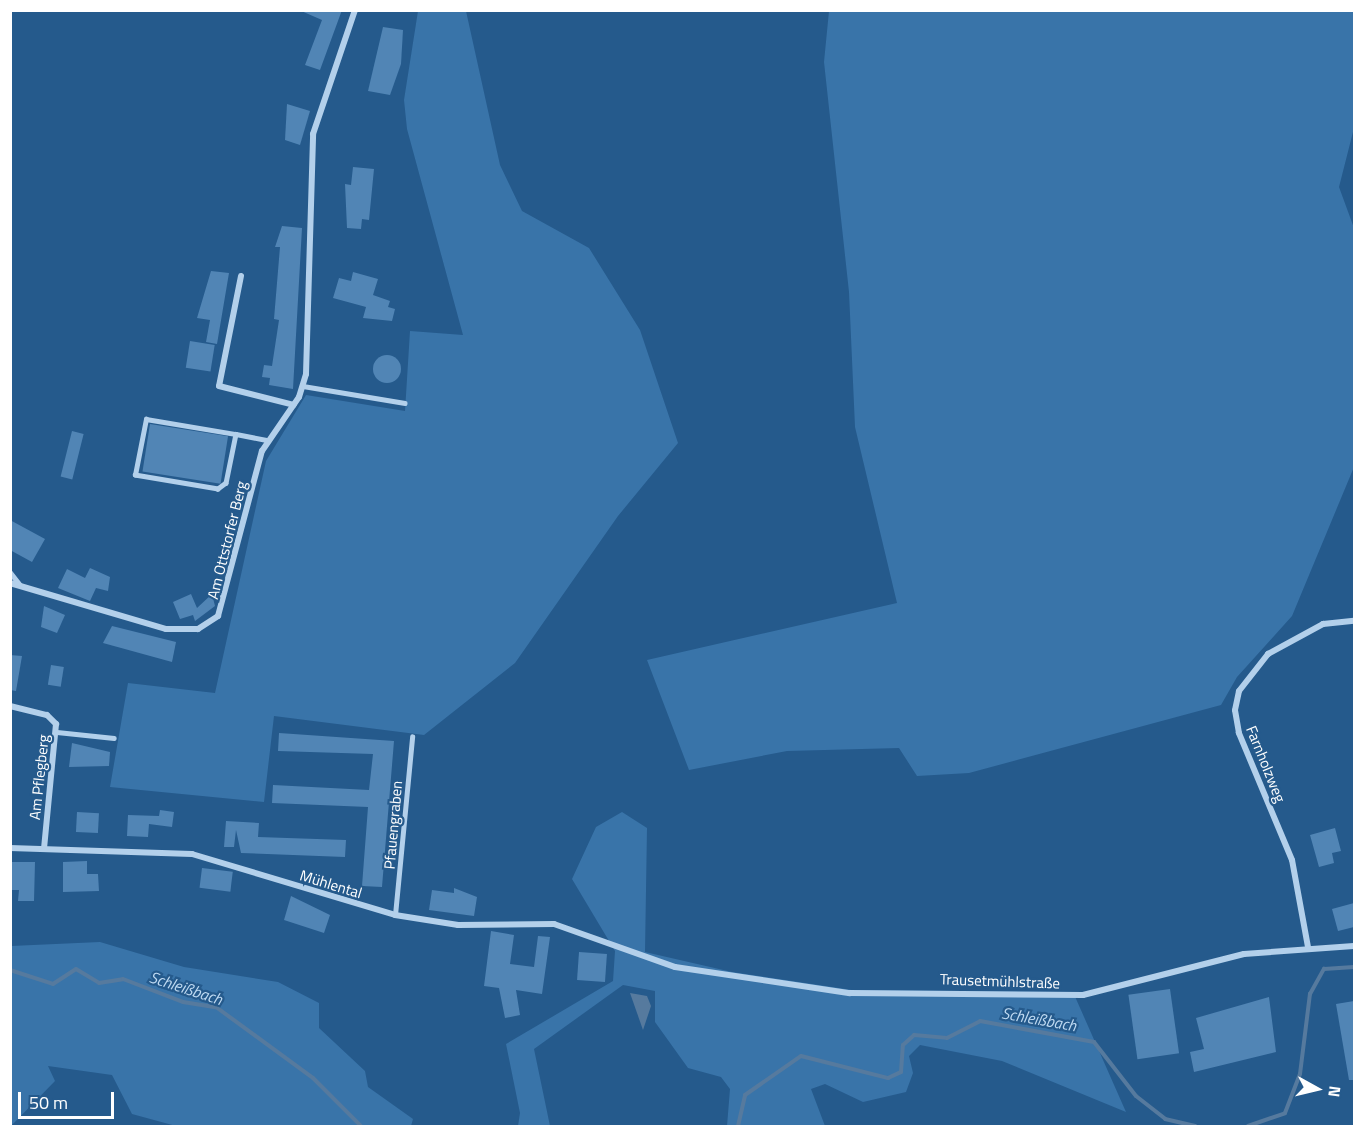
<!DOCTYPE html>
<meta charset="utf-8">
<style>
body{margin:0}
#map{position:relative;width:1365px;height:1137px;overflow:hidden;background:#255a8c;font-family:"Titillium Web",sans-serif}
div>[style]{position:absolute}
.green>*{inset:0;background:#3974a9}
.water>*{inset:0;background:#567a9e}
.stream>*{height:4px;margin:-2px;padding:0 2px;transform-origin:2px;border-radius:2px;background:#567a9e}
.building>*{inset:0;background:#5185b5;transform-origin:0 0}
.round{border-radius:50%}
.lane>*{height:4.5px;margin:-2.25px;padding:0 2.25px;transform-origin:2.25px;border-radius:2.25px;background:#b3d0eb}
.street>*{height:6px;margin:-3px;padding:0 3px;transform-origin:3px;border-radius:3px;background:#b3d0eb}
span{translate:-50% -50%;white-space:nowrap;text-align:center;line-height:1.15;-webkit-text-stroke:4.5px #255a8c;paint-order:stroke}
.street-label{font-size:15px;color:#fff}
.water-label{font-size:16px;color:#bfdaf2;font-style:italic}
.frame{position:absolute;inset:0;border:12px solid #fff;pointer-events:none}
.north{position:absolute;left:1287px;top:1059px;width:60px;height:60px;-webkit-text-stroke:4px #255a8c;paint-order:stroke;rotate:98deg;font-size:16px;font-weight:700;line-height:24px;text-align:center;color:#fff}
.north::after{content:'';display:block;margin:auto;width:21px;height:27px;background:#fff;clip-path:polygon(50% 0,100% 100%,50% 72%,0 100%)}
.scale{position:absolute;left:18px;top:1092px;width:96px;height:27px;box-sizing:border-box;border:3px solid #fff;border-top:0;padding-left:8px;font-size:18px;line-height:21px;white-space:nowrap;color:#fff;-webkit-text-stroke:4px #255a8c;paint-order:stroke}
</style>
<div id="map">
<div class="green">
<i style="clip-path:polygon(418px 11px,466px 11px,500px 165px,522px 211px,589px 248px,640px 330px,678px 443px,618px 516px,515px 663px,424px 735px,274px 716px,264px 802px,110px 787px,128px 683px,215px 693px,266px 461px,306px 395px,405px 411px,410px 331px,463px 335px,407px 129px,404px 100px)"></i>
<i style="clip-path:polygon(829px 11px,1354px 11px,1354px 128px,1339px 187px,1354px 228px,1354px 467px,1292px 616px,1237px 677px,1221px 705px,969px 773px,917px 776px,899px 748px,787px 751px,689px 770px,647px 660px,897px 603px,855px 427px,849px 292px,824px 62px)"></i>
<i style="clip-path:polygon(622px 812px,647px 828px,645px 952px,732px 972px,852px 990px,1073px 992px,1126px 1112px,1002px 1061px,920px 1045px,909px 1056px,913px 1073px,906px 1092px,863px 1102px,825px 1084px,811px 1089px,825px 1126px,727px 1126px,730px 1089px,721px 1077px,688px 1068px,655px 1022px,655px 991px,623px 985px,534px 1049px,550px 1126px,518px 1126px,520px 1113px,506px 1044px,613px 981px,615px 951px,572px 879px,596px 827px)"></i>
<i style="clip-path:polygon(100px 942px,184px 967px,278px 982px,319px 1003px,319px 1028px,365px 1071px,368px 1087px,413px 1119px,411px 1126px,176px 1126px,132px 1114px,112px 1075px,48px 1066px,55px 1081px,11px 1126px,11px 946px)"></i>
</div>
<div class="water">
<i style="clip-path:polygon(630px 993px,647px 996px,651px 1006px,643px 1030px)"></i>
</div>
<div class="stream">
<i style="left:10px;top:970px;width:45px;rotate:18deg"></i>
<i style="left:53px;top:984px;width:27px;rotate:-33deg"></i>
<i style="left:76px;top:969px;width:27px;rotate:31deg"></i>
<i style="left:99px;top:983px;width:24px;rotate:-9deg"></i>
<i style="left:123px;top:979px;width:64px;rotate:21deg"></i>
<i style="left:183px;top:1002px;width:33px;rotate:9deg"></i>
<i style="left:216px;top:1007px;width:120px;rotate:36.2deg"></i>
<i style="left:313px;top:1078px;width:68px;rotate:45deg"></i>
<i style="left:738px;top:1126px;width:32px;rotate:-77deg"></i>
<i style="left:745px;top:1095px;width:68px;rotate:-34.9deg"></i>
<i style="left:801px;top:1056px;width:90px;rotate:14.2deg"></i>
<i style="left:888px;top:1078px;width:14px;rotate:-25deg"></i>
<i style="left:901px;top:1072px;width:27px;rotate:-86deg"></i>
<i style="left:903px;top:1045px;width:15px;rotate:-42deg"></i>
<i style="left:914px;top:1035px;width:33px;rotate:5deg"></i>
<i style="left:947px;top:1038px;width:37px;rotate:-27deg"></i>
<i style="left:980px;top:1021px;width:116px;rotate:10.4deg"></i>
<i style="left:1094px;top:1042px;width:68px;rotate:52.1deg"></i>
<i style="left:1136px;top:1096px;width:37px;rotate:38deg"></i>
<i style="left:1165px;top:1119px;width:31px;rotate:13deg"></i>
<i style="left:1248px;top:1126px;width:39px;rotate:-19deg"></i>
<i style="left:1285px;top:1113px;width:42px;rotate:-69deg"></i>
<i style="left:1300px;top:1074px;width:81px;rotate:-82.9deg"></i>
<i style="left:1310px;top:994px;width:29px;rotate:-61deg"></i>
<i style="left:1324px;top:969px;width:30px;rotate:-4deg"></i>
</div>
<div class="building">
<i style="clip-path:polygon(299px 10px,342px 10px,320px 70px,305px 65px,322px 20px)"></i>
<i style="clip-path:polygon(383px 27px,403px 30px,401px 64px,390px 95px,368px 91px)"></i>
<i style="clip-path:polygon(287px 104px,310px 111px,300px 145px,285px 140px)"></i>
<i style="clip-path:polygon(353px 167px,374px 169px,369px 220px,362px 219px,361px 229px,347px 228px,345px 184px,351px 185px)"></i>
<i style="clip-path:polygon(282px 226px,302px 228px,293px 389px,269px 385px,270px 378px,262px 377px,264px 365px,272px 366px,279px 320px,274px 319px,280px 247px,275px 247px)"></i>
<i style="clip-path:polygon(211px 271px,229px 273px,217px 344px,206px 342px,210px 320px,197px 318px)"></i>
<i style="clip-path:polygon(353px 272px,378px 279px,373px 295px,390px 301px,388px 307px,395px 309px,392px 321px,363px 318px,366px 307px,333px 298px,339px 278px,351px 281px)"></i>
<i style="left:190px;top:341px;width:25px;height:27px;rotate:9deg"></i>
<i class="round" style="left:373px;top:355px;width:28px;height:28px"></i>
<i style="left:150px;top:424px;width:79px;height:48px;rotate:9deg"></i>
<i style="left:72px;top:431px;width:12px;height:47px;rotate:14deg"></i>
<i style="clip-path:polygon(10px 520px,45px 539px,32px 562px,10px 550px)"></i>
<i style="clip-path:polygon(90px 568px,110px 577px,108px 591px,96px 588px,90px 601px,58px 588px,67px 569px,85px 578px)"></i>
<i style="clip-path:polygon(191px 594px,197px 608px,212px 594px,215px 606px,195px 621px,193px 615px,180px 619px,173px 602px)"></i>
<i style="clip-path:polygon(44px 606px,65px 615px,57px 633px,41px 627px)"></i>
<i style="clip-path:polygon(112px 626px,176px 642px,172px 662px,103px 643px)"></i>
<i style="clip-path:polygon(10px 655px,22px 656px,16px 691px,10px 690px)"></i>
<i style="left:51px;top:665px;width:13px;height:20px;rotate:9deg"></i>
<i style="clip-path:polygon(279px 733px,394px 741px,382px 887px,362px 886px,368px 807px,272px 803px,273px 785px,369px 790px,373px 754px,278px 751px)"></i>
<i style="clip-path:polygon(72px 743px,110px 752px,109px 766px,69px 767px)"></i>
<i style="clip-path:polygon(160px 810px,174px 812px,172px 827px,149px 824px,148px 837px,127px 836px,128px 815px,159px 816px)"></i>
<i style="left:77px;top:812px;width:22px;height:20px;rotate:3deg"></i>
<i style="clip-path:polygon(226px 821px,259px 823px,258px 837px,346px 840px,345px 857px,241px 853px,236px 830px,234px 847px,224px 847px)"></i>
<i style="clip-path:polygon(1335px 828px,1341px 851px,1332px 853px,1334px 863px,1319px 867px,1310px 835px)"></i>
<i style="clip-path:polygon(87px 861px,87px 874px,98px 874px,99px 891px,63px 892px,63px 862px)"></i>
<i style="clip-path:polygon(10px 862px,35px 862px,34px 901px,18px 901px,19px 890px,10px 890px)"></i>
<i style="left:202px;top:868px;width:31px;height:20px;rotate:7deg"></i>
<i style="clip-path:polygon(454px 888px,477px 897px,474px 916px,429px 910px,432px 890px,454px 893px)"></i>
<i style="clip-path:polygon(291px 896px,330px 915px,324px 933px,284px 920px)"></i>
<i style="clip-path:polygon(1354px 903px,1354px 927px,1338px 931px,1332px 909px)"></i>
<i style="clip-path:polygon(491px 931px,514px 935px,510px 964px,534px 967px,538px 936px,550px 937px,542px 994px,516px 990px,520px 1015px,505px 1018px,499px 988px,484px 986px)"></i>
<i style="left:579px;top:952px;width:28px;height:28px;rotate:4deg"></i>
<i style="left:1170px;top:989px;width:65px;height:42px;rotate:82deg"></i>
<i style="clip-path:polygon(1269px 997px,1276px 1052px,1194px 1072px,1190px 1052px,1204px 1049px,1196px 1018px)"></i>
<i style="clip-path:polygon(1354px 1001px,1354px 1080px,1349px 1080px,1336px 1004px)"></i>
</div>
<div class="lane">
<i style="left:303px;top:386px;width:103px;rotate:9.5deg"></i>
<i style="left:236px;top:434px;width:50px;rotate:101.5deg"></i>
<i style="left:226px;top:483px;width:10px;rotate:143deg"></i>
<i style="left:218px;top:489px;width:84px;rotate:-170.4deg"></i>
<i style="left:135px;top:475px;width:57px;rotate:-78.9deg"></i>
<i style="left:146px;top:419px;width:91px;rotate:9.5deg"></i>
<i style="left:236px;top:434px;width:32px;rotate:11deg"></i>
<i style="left:10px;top:572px;width:16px;rotate:52deg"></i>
<i style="left:57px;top:732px;width:57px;rotate:6deg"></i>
<i style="left:395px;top:915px;width:179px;rotate:-84.5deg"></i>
</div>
<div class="street">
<i style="left:241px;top:276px;width:112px;rotate:101.3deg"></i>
<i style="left:219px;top:386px;width:77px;rotate:14.2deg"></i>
<i style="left:10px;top:583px;width:163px;rotate:16.4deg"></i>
<i style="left:166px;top:629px;width:32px"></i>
<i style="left:198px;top:629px;width:24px;rotate:-33deg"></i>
<i style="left:218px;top:616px;width:171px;rotate:-75.1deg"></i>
<i style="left:262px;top:451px;width:65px;rotate:-55.6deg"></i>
<i style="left:299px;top:397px;width:24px;rotate:-73deg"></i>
<i style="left:306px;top:374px;width:240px;rotate:-88.3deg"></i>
<i style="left:313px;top:134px;width:131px;rotate:-71.3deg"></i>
<i style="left:10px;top:706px;width:38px;rotate:14deg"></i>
<i style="left:47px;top:715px;width:13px;rotate:45deg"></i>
<i style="left:56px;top:724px;width:125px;rotate:95.5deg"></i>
<i style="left:10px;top:848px;width:182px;rotate:1.9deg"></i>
<i style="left:192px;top:854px;width:212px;rotate:16.7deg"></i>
<i style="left:395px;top:915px;width:64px;rotate:9deg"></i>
<i style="left:458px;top:925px;width:96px;rotate:-0.6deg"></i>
<i style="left:554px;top:924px;width:128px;rotate:19.6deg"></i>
<i style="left:675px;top:967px;width:177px;rotate:8.5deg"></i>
<i style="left:850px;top:993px;width:233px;rotate:0.5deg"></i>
<i style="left:1083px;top:995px;width:166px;rotate:-14.3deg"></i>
<i style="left:1244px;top:954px;width:110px;rotate:-4.2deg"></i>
<i style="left:1308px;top:947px;width:88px;rotate:-100.4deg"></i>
<i style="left:1292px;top:860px;width:138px;rotate:-112.7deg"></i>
<i style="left:1239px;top:733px;width:23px;rotate:-100deg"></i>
<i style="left:1235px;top:710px;width:19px;rotate:-78deg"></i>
<i style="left:1239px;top:691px;width:47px;rotate:-51.9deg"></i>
<i style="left:1268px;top:654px;width:63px;rotate:-28.6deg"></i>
<i style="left:1323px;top:624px;width:31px;rotate:-6deg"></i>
</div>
<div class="street-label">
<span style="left:227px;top:540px;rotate:-76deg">Am Ottstorfer Berg</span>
<span style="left:1266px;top:764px;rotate:68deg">Farnholzweg</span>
<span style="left:39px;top:777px;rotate:-84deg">Am Pflegberg</span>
<span style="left:393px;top:825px;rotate:-85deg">Pfauengraben</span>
<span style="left:331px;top:884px;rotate:17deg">Mühlental</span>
<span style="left:1000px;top:981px;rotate:2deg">Trausetmühlstraße</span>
</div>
<div class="water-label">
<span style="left:186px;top:988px;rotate:18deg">Schleißbach</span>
<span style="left:1039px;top:1019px;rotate:10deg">Schleißbach</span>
</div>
<div class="frame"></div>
<div class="north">N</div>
<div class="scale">50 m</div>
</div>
